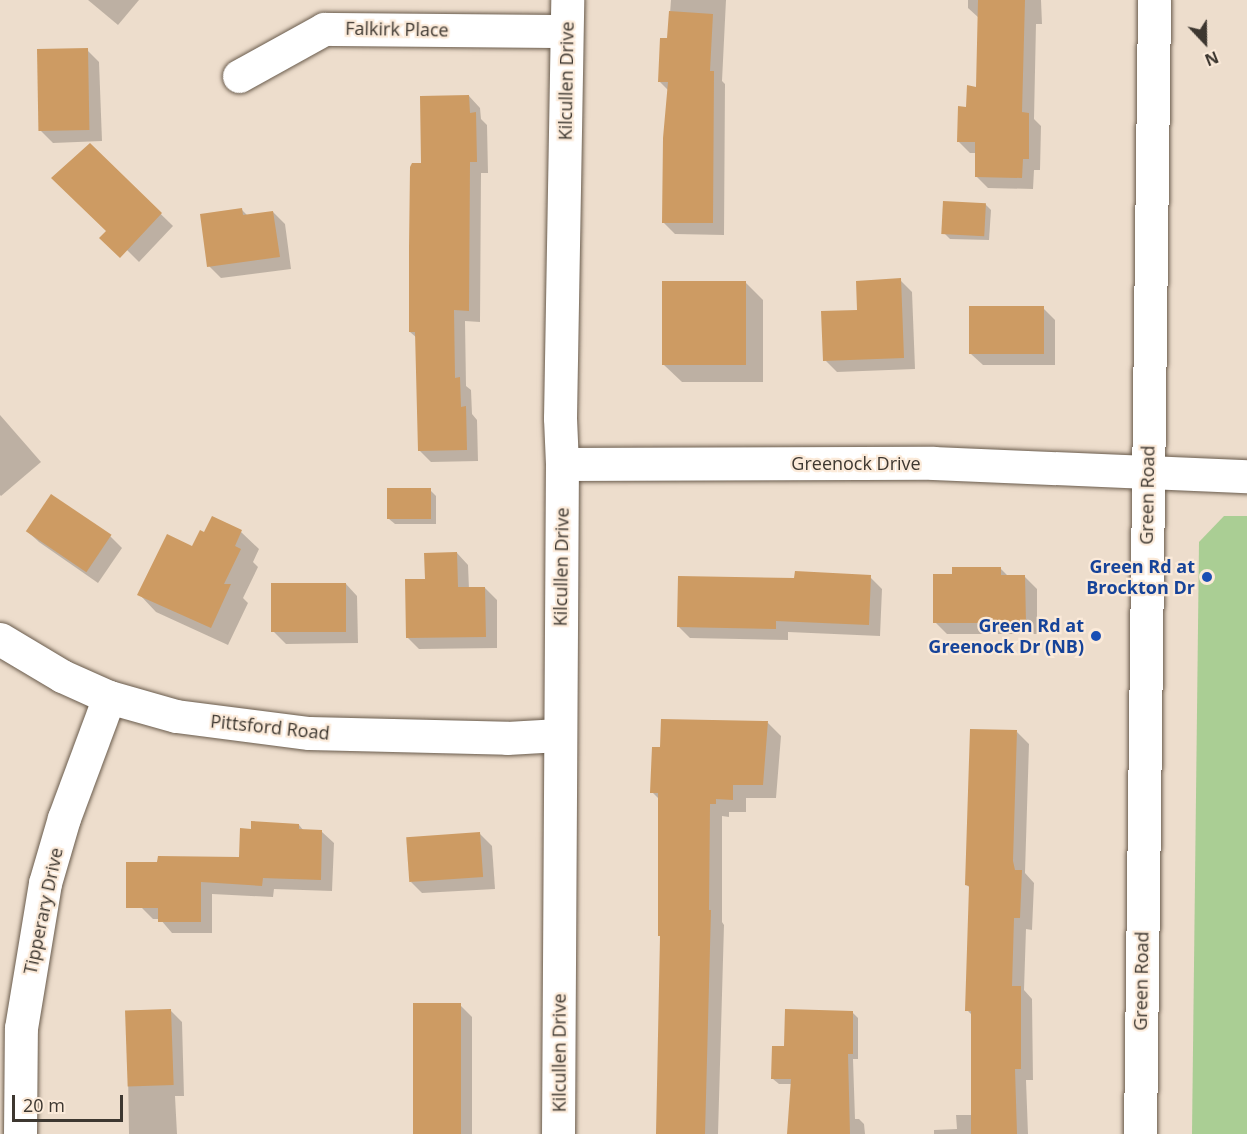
<!DOCTYPE html>
<style>
body{margin:0}
#map{position:relative;width:1247px;height:1134px;overflow:hidden;background:#edddcc;font-family:"Open Sans",sans-serif}
div>[style]{position:absolute}
.green>*{inset:0;background:#aace94}
.shadow>*{inset:0;background:#0003}
.building>*{inset:0;background:#cd9b63;transform-origin:0 0}
.roads{filter:drop-shadow(0 0 2px #695b4c) drop-shadow(0 0 2px #695b4c)}
.minor>*{height:33px;margin:-16.5px;padding:0 16.5px;transform-origin:16.5px;border-radius:16.5px;background:#fff}
.dots>*{width:16px;height:16px;translate:-50% -50%;box-sizing:border-box;border:3px solid #fbead9;border-radius:50%}
span{translate:-50% -50%;white-space:nowrap;text-align:center;line-height:1.15;-webkit-text-stroke:4.5px #fbead9;paint-order:stroke}
.street-label{font-size:18px;color:#3d3730}
.transit-label{font-size:18px;color:#164399;font-weight:700}
.right{translate:-100% -50%;text-align:right}
.north{position:absolute;left:1175px;top:12px;width:60px;height:60px;-webkit-text-stroke:4px #fbead9;paint-order:stroke;rotate:158deg;font-size:16px;font-weight:700;line-height:24px;text-align:center;color:#3d3730}
.north::after{content:'';display:block;margin:auto;width:21px;height:27px;background:#3d3730;clip-path:polygon(50% 0,100% 100%,50% 72%,0 100%)}
.scale{position:absolute;left:12px;top:1095px;width:111px;height:27px;box-sizing:border-box;border:3px solid #3d3730;border-top:0;padding-left:8px;font-size:18px;line-height:21px;white-space:nowrap;color:#3d3730;-webkit-text-stroke:4px #fbead9;paint-order:stroke}
</style>
<div id="map">
<div class="green">
<i style="clip-path:polygon(1224px 516px,1247px 516px,1247px 1134px,1192px 1134px,1199px 542px)"></i>
</div>
<div class="shadow">
<i style="clip-path:polygon(88px 0,139px 0,118px 25px)"></i>
<i style="clip-path:polygon(671px 0,726px 0,722px 81px,725px 84px,724px 235px,675px 234px,663px 222px,668px 90px,659px 81px,668px 40px)"></i>
<i style="clip-path:polygon(968px 0,1041px 0,1042px 24px,1036px 24px,1034px 119px,1041px 126px,1040px 170px,1034px 170px,1033px 189px,988px 188px,976px 176px,977px 153px,970px 153px,958px 141px,968px 108px,977px 88px,979px 18px,968px 8px)"></i>
<i style="clip-path:polygon(87px 50px,99px 62px,102px 141px,53px 143px,41px 131px)"></i>
<i style="clip-path:polygon(469px 96px,480px 108px,481px 119px,487px 125px,488px 173px,481px 173px,480px 322px,465px 321px,466px 386px,471px 390px,472px 414px,477px 420px,478px 461px,431px 462px,419px 450px,417px 338px,410px 332px,422px 165px)"></i>
<i style="clip-path:polygon(90px 145px,173px 226px,139px 262px,127px 250px)"></i>
<i style="clip-path:polygon(985px 204px,991px 210px,989px 240px,950px 239px,944px 233px)"></i>
<i style="clip-path:polygon(242px 210px,248px 216px,273px 212px,285px 224px,291px 269px,221px 278px,209px 266px)"></i>
<i style="clip-path:polygon(900px 280px,912px 292px,915px 369px,837px 372px,825px 360px)"></i>
<i style="clip-path:polygon(746px 283px,763px 300px,763px 382px,682px 382px,664px 365px)"></i>
<i style="clip-path:polygon(1043px 308px,1055px 320px,1055px 365px,983px 365px,971px 354px)"></i>
<i style="clip-path:polygon(0 415px,41px 462px,1px 496px,0 495px)"></i>
<i style="clip-path:polygon(430px 490px,436px 496px,436px 524px,395px 524px,389px 519px)"></i>
<i style="clip-path:polygon(52px 496px,110px 536px,122px 548px,98px 583px,39px 542px,27px 531px)"></i>
<i style="clip-path:polygon(212px 518px,241px 532px,259px 549px,253px 562px,258px 567px,243px 598px,248px 603px,228px 645px,156px 612px,139px 594px,193px 548px,205px 534px)"></i>
<i style="clip-path:polygon(457px 553px,468px 565px,469px 589px,485px 588px,497px 600px,497px 648px,419px 649px,407px 637px,426px 580px)"></i>
<i style="clip-path:polygon(1000px 568px,1009px 577px,1025px 577px,1037px 589px,1037px 634px,947px 634px,935px 622px,954px 575px)"></i>
<i style="clip-path:polygon(870px 577px,882px 589px,880px 636px,788px 632px,788px 640px,690px 638px,678px 626px,796px 579px)"></i>
<i style="clip-path:polygon(346px 584px,357px 596px,358px 643px,286px 644px,274px 632px)"></i>
<i style="clip-path:polygon(768px 723px,781px 736px,776px 798px,746px 798px,746px 812px,729px 812px,729px 817px,722px 816px,722px 922px,724px 925px,718px 1134px,657px 1134px,662px 938px,659px 935px,660px 800px,652px 792px,661px 749px)"></i>
<i style="clip-path:polygon(1017px 732px,1029px 744px,1025px 873px,1034px 883px,1032px 930px,1026px 929px,1024px 990px,1032px 999px,1033px 1080px,1026px 1080px,1028px 1134px,934px 1134px,934px 1130px,957px 1129px,956px 1115px,972px 1115px,972px 1015px,967px 1010px,971px 889px,967px 885px)"></i>
<i style="clip-path:polygon(299px 825px,304px 831px,322px 832px,334px 843px,332px 891px,274px 889px,273px 897px,212px 894px,212px 933px,172px 933px,160px 919px,153px 919px,142px 908px,159px 857px,240px 858px)"></i>
<i style="clip-path:polygon(480px 834px,492px 846px,495px 889px,422px 893px,411px 882px)"></i>
<i style="clip-path:polygon(460px 1005px,472px 1017px,472px 1134px,414px 1134px)"></i>
<i style="clip-path:polygon(170px 1010px,182px 1022px,184px 1096px,175px 1096px,177px 1134px,129px 1134px,127px 1011px)"></i>
<i style="clip-path:polygon(852px 1012px,858px 1018px,858px 1059px,853px 1059px,855px 1119px,859px 1119px,864px 1124px,865px 1134px,789px 1134px,792px 1084px,779px 1084px,773px 1079px,786px 1048px)"></i>
</div>
<div class="building">
<i style="clip-path:polygon(978px 0,1025px 0,1022px 112px,1029px 113px,1029px 159px,1023px 159px,1022px 178px,975px 177px,975px 142px,957px 142px,958px 106px,966px 107px,967px 85px,976px 87px)"></i>
<i style="clip-path:polygon(669px 11px,713px 14px,710px 71px,714px 71px,713px 223px,662px 223px,663px 138px,668px 82px,658px 82px,660px 38px,667px 38px)"></i>
<i style="left:88px;top:48px;width:82px;height:51px;rotate:89deg"></i>
<i style="clip-path:polygon(469px 95px,470px 113px,476px 112px,477px 162px,470px 162px,469px 311px,454px 310px,455px 378px,460px 377px,461px 407px,466px 406px,467px 450px,418px 451px,415px 332px,409px 332px,409px 247px,410px 167px,412px 163px,421px 163px,420px 96px)"></i>
<i style="clip-path:polygon(90px 143px,162px 213px,120px 258px,99px 238px,106px 231px,51px 178px)"></i>
<i style="left:943px;top:201px;width:43px;height:33px;rotate:3deg"></i>
<i style="clip-path:polygon(242px 208px,243px 215px,273px 211px,280px 257px,207px 267px,200px 214px)"></i>
<i style="clip-path:polygon(901px 278px,904px 358px,823px 361px,821px 311px,857px 310px,856px 281px)"></i>
<i style="left:662px;top:281px;width:84px;height:84px"></i>
<i style="left:1044px;top:306px;width:48px;height:75px;rotate:90deg"></i>
<i style="left:431px;top:488px;width:31px;height:44px;rotate:90deg"></i>
<i style="left:51px;top:494px;width:73px;height:45px;rotate:34deg"></i>
<i style="clip-path:polygon(212px 516px,242px 530px,235px 546px,241px 549px,224px 584px,231px 584px,211px 628px,137px 595px,167px 534px,192px 546px,200px 530px,204px 532px)"></i>
<i style="clip-path:polygon(457px 552px,458px 587px,485px 587px,486px 637px,406px 638px,405px 579px,425px 579px,424px 553px)"></i>
<i style="clip-path:polygon(952px 567px,1001px 567px,1001px 575px,1025px 575px,1026px 623px,933px 623px,933px 574px,952px 574px)"></i>
<i style="clip-path:polygon(795px 571px,871px 575px,869px 625px,776px 621px,776px 629px,677px 627px,678px 576px,794px 578px)"></i>
<i style="left:346px;top:583px;width:49px;height:75px;rotate:90deg"></i>
<i style="clip-path:polygon(661px 719px,768px 721px,763px 785px,733px 785px,733px 800px,716px 799px,716px 804px,710px 804px,709px 910px,711px 910px,705px 1134px,656px 1134px,660px 936px,658px 936px,658px 793px,650px 793px,652px 747px,660px 747px)"></i>
<i style="clip-path:polygon(970px 729px,1017px 730px,1013px 861px,1015px 870px,1022px 870px,1020px 918px,1014px 918px,1012px 986px,1021px 986px,1021px 1069px,1015px 1069px,1017px 1134px,971px 1134px,971px 1011px,965px 1011px,969px 886px,965px 885px)"></i>
<i style="clip-path:polygon(251px 821px,299px 824px,299px 829px,322px 830px,321px 880px,263px 878px,262px 886px,201px 882px,201px 922px,158px 922px,158px 908px,126px 908px,126px 862px,157px 862px,158px 856px,239px 857px,240px 828px,251px 829px)"></i>
<i style="left:480px;top:832px;width:45px;height:74px;rotate:86deg"></i>
<i style="left:461px;top:1003px;width:131px;height:48px;rotate:90deg"></i>
<i style="left:171px;top:1009px;width:76px;height:46px;rotate:88deg"></i>
<i style="clip-path:polygon(785px 1009px,853px 1011px,853px 1054px,848px 1054px,850px 1134px,787px 1134px,791px 1079px,771px 1079px,772px 1046px,784px 1046px)"></i>
</div>
<div class="roads">
<div class="minor">
<i style="left:239px;top:76px;width:97px;rotate:-28.9deg"></i>
<i style="left:324px;top:29px;width:242px;rotate:0.5deg"></i>
<i style="left:562px;top:464px;width:371px;rotate:-0.2deg"></i>
<i style="left:933px;top:463px;width:314px;rotate:2.4deg"></i>
<i style="left:0;top:639px;width:72px;rotate:30.8deg"></i>
<i style="left:62px;top:676px;width:51px;rotate:24.1deg"></i>
<i style="left:109px;top:697px;width:70px;rotate:15.8deg"></i>
<i style="left:176px;top:716px;width:134px;rotate:7.3deg"></i>
<i style="left:309px;top:733px;width:198px;rotate:1.4deg"></i>
<i style="left:507px;top:738px;width:52px;rotate:-3.3deg"></i>
<i style="left:20px;top:1134px;width:106px;rotate:-89.5deg"></i>
<i style="left:21px;top:1028px;width:147px;rotate:-80.6deg"></i>
<i style="left:45px;top:883px;width:68px;rotate:-73.7deg"></i>
<i style="left:64px;top:818px;width:129px;rotate:-69.6deg"></i>
<i style="left:558px;top:1134px;width:670px;rotate:-89.66deg"></i>
<i style="left:562px;top:464px;width:46px;rotate:-92.5deg"></i>
<i style="left:560px;top:418px;width:418px;rotate:-89deg"></i>
<i style="left:1140px;top:1134px;width:1134px;rotate:-89.29deg"></i>
</div>
</div>
<div class="dots">
<i style="left:1207px;top:577px;background:#1a4fb4"></i>
<i style="left:1096px;top:636px;background:#1a4fb4"></i>
</div>
<div class="street-label">
<span style="left:397px;top:29px;rotate:1deg">Falkirk Place</span>
<span style="left:566px;top:81px;rotate:-89deg">Kilcullen Drive</span>
<span style="left:856px;top:463px">Greenock Drive</span>
<span style="left:1147px;top:495px;rotate:-89deg">Green Road</span>
<span style="left:561px;top:567px;rotate:-89deg">Kilcullen Drive</span>
<span style="left:270px;top:727px;rotate:6deg">Pittsford Road</span>
<span style="left:43px;top:911px;rotate:-78deg">Tipperary Drive</span>
<span style="left:1141px;top:981px;rotate:-89deg">Green Road</span>
<span style="left:559px;top:1053px;rotate:-90deg">Kilcullen Drive</span>
</div>
<div class="transit-label">
<span class="right" style="left:1195px;top:577px">Green Rd at<br>Brockton Dr</span>
<span class="right" style="left:1084px;top:636px">Green Rd at<br>Greenock Dr (NB)</span>
</div>
<div class="north">N</div>
<div class="scale">20 m</div>
</div>
